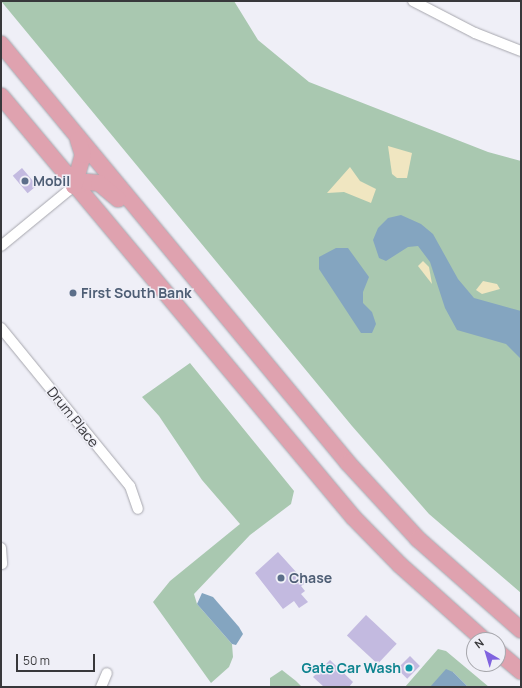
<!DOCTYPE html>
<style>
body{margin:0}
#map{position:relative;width:522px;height:688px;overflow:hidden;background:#efeff7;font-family:Manrope,sans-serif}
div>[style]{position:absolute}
.green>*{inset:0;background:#a9c8b0}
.sand>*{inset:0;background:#f0e6c1}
.water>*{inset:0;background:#84a5c0}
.building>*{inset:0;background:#c3bae0;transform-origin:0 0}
.roads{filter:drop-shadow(0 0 1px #a6a6ad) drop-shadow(0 0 1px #a6a6ad)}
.minor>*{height:10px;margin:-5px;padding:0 5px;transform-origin:5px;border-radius:5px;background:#fff}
.primary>*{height:16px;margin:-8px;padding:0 8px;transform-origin:8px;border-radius:8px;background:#dfa2af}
.dots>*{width:11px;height:11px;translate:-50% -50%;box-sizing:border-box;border:2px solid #efeff7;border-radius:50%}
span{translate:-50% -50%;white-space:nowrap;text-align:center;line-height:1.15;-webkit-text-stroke:3px #efeff7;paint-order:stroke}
.service-label{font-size:14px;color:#4e5e75;font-weight:700}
.left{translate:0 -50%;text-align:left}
.street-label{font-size:14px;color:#38383b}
.culture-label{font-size:14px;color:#0d838f;font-weight:700}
.right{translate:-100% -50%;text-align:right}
.frame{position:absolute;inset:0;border:2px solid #38383b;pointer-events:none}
.north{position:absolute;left:466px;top:632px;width:40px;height:40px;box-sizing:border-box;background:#efeff7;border:1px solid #a6a6ac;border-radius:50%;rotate:322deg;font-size:11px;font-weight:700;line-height:16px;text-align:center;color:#38383b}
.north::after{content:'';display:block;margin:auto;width:14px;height:18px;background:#8063df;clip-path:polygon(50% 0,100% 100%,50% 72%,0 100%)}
.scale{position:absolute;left:16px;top:654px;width:79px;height:18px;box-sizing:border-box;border:2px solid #38383b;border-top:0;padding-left:5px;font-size:12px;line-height:14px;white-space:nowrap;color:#38383b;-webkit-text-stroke:3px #efeff7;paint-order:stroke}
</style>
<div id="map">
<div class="green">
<i style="clip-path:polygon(1px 1px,234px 1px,258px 40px,309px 82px,488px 152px,521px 161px,521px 593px,429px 514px,352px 426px)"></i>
<i style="clip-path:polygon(190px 363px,294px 491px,291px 504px,250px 535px,194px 594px,197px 604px,232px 644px,233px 657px,229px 667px,211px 683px,153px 602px,170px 581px,240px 524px,202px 480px,159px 416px,142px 397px)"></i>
<i style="clip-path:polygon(438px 649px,446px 651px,489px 687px,468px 687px,453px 672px,430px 687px,405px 687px)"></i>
<i style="clip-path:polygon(282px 670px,296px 681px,302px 687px,270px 687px,270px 678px)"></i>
</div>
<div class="sand">
<i style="clip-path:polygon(388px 146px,412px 153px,407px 178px,397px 178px,392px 174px)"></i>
<i style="clip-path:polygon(350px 167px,360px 181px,376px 189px,371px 203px,344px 192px,327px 193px)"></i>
<i style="clip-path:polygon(423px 261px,429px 267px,432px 284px,418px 266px)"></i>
<i style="clip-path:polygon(483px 281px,497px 284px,500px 289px,482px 294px,476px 290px)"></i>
</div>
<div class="water">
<i style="clip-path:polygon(401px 215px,421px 224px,433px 234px,458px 279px,474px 298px,521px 311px,521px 359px,506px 344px,457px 330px,445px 308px,430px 262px,418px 246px,408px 247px,386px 261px,379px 258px,373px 240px,378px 228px,388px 218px)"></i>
<i style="clip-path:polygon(336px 248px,348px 248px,369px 277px,363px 292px,363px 303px,372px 312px,376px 324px,372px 333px,361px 333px,319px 269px,319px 257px)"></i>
<i style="clip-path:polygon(202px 593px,213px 597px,239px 627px,243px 634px,236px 645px,232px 644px,197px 604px)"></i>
<i style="clip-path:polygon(446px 669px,453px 672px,468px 687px,430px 687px)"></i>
</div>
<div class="building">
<i style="left:22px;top:168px;width:23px;height:12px;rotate:50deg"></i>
<i style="clip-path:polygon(278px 552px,306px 583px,301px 586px,305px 591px,301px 594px,308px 602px,299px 608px,294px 601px,283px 609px,255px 573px)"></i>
<i style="left:366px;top:615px;width:42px;height:28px;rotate:43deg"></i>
<i style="left:410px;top:656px;width:14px;height:18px;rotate:45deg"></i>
<i style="clip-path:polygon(330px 660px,353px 682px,349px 687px,324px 687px,313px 677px)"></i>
</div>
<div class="roads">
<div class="minor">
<i style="left:413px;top:1px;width:70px;rotate:27.3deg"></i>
<i style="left:475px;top:33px;width:49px;rotate:21.4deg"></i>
<i style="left:1px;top:246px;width:94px;rotate:-39.4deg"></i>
<i style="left:1px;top:328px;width:204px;rotate:50.8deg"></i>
<i style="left:130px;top:486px;width:24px;rotate:71deg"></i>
<i style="left:1px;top:548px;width:16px;rotate:86deg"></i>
<i style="left:101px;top:687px;width:15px;rotate:-67deg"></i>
</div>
<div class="primary">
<i style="left:1px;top:44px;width:544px;rotate:50.37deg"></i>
<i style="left:348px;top:463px;width:103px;rotate:47.4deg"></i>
<i style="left:418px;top:539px;width:137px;rotate:41.5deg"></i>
<i style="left:1px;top:96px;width:549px;rotate:50.1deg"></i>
<i style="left:353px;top:517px;width:67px;rotate:45.6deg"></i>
<i style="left:400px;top:565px;width:113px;rotate:41.8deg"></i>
<i style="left:74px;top:186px;width:14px;rotate:-17deg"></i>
<i style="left:87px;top:182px;width:12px;rotate:5deg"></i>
<i style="left:99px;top:183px;width:25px;rotate:40deg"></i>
<i style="left:74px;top:186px;width:32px;rotate:-74deg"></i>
<i style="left:83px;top:155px;width:16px;rotate:-108deg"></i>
<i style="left:498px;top:652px;width:30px;rotate:40deg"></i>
</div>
</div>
<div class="dots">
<i style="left:25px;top:181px;background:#5c6f8a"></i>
<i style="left:73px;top:293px;background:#5c6f8a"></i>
<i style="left:281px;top:578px;background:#5c6f8a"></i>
<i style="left:409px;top:668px;background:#0f9aa8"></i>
</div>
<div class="service-label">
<span class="left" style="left:33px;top:181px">Mobil</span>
<span class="left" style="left:81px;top:293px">First South Bank</span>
<span class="left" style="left:289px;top:578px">Chase</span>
</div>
<div class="street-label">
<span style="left:73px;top:417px;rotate:51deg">Drum Place</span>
</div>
<div class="culture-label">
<span class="right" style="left:401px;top:668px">Gate Car Wash</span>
</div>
<div class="frame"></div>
<div class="north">N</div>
<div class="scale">50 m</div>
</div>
